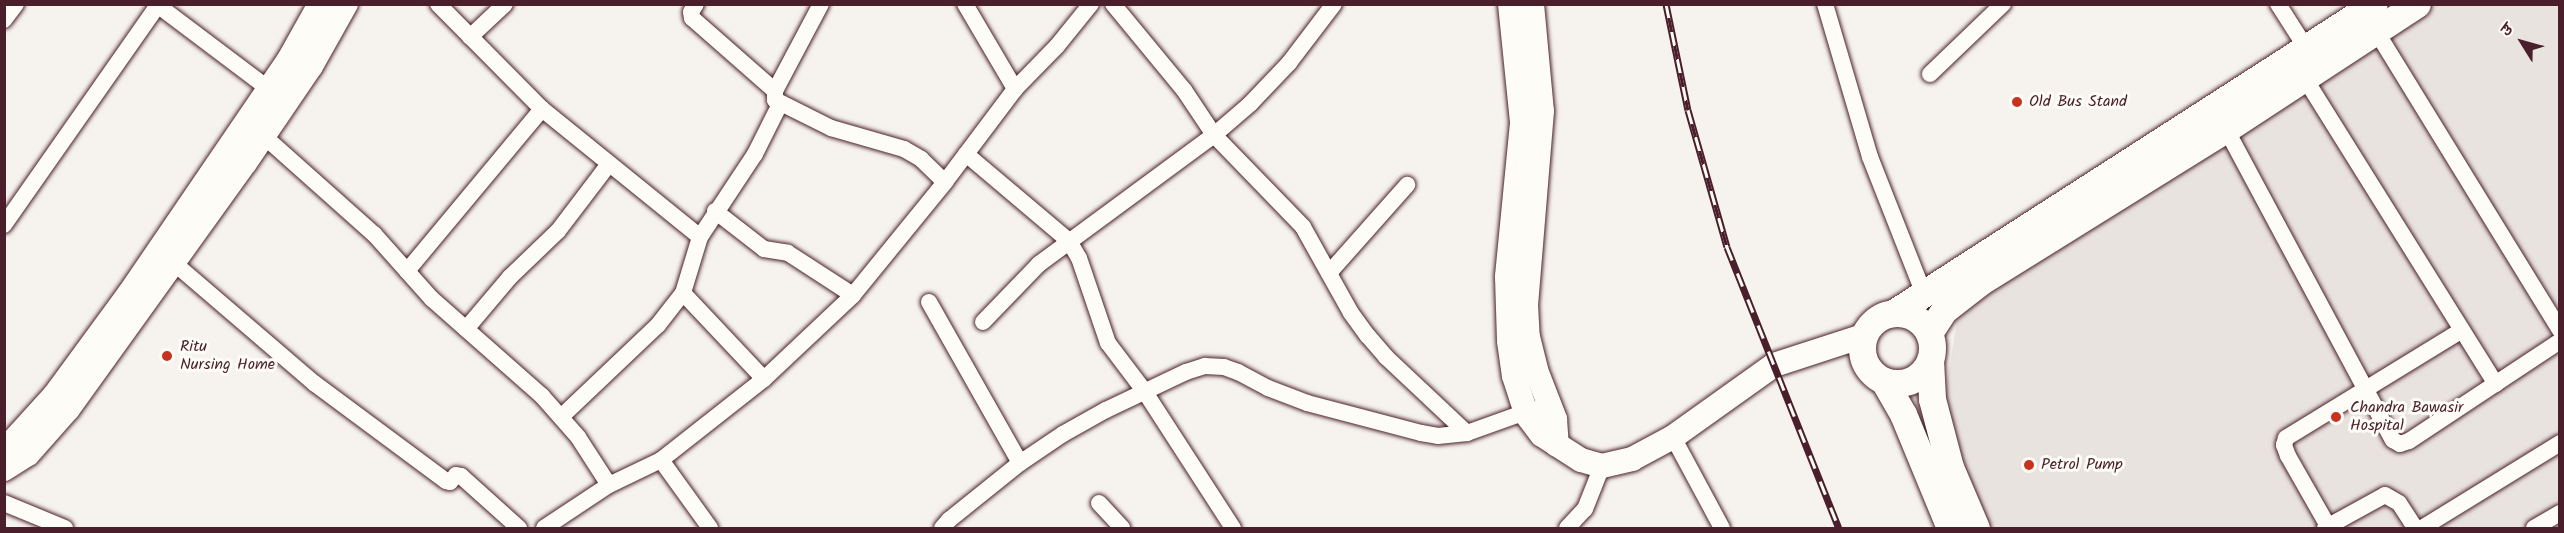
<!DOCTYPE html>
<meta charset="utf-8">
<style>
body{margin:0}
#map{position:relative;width:2564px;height:533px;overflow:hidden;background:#f6f3ef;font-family:Kalam,"Playpen Sans Deva",sans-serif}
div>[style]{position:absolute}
.built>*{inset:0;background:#e9e3e0}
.roads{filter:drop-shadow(0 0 2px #4a1f2b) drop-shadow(0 0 2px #4a1f2b)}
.street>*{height:16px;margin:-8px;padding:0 8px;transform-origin:8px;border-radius:8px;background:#fdfcf7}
.secondary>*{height:24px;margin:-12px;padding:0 12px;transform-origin:12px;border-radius:12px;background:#fdfcf7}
.primary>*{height:27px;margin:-13.5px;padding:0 13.5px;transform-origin:13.5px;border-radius:13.5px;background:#fdfcf7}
.primary>.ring{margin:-13.5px;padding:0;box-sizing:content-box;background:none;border:27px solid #fdfcf7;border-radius:50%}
.rail>*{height:7px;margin-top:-3.5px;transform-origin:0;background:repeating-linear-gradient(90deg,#fdfcf7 0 14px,#4a1f2b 0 28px);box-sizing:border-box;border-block:2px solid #4a1f2b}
.dots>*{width:16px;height:16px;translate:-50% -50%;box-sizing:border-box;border:3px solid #fdfcf7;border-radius:50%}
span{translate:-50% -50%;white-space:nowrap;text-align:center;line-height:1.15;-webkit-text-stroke:6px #fdfcf7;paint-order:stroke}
.poi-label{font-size:16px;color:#4a1f2b}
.left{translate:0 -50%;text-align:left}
.frame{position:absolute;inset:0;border:6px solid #4a1f2b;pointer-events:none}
.north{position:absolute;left:2492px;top:12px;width:60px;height:60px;-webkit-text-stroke:4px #fdfcf7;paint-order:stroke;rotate:307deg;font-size:16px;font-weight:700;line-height:24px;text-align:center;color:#4a1f2b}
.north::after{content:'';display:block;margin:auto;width:21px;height:27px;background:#4a1f2b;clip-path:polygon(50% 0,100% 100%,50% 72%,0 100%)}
</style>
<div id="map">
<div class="built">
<i style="clip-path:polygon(2404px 5px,2559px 5px,2559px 528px,1982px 528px,1941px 421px,1959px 308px)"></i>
</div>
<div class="roads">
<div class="street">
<i style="left:156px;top:4px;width:141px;rotate:37deg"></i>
<i style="left:438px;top:4px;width:148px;rotate:45.3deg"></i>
<i style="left:542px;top:109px;width:203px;rotate:39deg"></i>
<i style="left:696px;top:4px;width:9px;rotate:122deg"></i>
<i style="left:691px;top:12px;width:6px;rotate:81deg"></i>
<i style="left:692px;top:18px;width:111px;rotate:41.3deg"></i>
<i style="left:821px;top:4px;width:98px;rotate:117.9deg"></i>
<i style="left:775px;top:91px;width:9px;rotate:90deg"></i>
<i style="left:775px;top:100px;width:63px;rotate:26.6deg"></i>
<i style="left:831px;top:128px;width:76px;rotate:16deg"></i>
<i style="left:904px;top:149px;width:20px;rotate:30deg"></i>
<i style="left:921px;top:159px;width:33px;rotate:44deg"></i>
<i style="left:965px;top:4px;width:99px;rotate:59.5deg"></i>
<i style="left:1113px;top:4px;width:112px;rotate:50.5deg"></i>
<i style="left:1184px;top:90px;width:54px;rotate:56.3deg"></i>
<i style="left:1214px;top:135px;width:128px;rotate:45.9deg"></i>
<i style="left:1303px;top:227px;width:98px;rotate:60.8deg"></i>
<i style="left:1351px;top:313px;width:29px;rotate:54deg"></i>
<i style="left:1368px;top:336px;width:28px;rotate:49deg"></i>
<i style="left:1386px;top:357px;width:111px;rotate:43.2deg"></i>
<i style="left:1825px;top:4px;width:159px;rotate:73.6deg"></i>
<i style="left:1870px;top:157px;width:147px;rotate:68.5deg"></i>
<i style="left:2278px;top:4px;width:59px;rotate:57.4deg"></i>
<i style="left:4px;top:20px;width:20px;rotate:-53deg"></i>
<i style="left:2376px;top:31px;width:351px;rotate:58.4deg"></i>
<i style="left:470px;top:37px;width:48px;rotate:-43.3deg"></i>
<i style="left:1930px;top:74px;width:101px;rotate:-43.8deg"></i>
<i style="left:2304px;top:77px;width:362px;rotate:58deg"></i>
<i style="left:256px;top:129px;width:158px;rotate:41.7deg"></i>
<i style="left:374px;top:234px;width:87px;rotate:48.3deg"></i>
<i style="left:432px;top:299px;width:147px;rotate:41.4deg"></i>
<i style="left:542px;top:396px;width:55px;rotate:48.7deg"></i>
<i style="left:578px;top:437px;width:57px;rotate:57.1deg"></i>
<i style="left:2226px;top:129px;width:353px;rotate:61.8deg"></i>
<i style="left:2393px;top:440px;width:8px;rotate:30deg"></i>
<i style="left:2400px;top:444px;width:9px;rotate:-18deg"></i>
<i style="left:2409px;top:441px;width:181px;rotate:-33.5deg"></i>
<i style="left:966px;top:154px;width:135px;rotate:40.2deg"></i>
<i style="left:1069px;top:241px;width:20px;rotate:60deg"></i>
<i style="left:1079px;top:258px;width:90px;rotate:71.2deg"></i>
<i style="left:1108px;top:343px;width:61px;rotate:52.9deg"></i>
<i style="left:1145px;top:392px;width:162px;rotate:57.1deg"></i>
<i style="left:715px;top:211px;width:62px;rotate:37.8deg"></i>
<i style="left:764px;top:249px;width:24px;rotate:9deg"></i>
<i style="left:788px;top:253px;width:77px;rotate:32.9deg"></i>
<i style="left:4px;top:225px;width:270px;rotate:-55deg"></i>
<i style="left:167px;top:257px;width:194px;rotate:40.6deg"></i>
<i style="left:314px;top:383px;width:164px;rotate:36.6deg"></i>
<i style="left:446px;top:481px;width:4px;rotate:14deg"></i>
<i style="left:450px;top:482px;width:9px;rotate:-49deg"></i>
<i style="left:456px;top:475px;width:5px;rotate:11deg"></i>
<i style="left:461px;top:476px;width:78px;rotate:41.9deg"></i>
<i style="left:407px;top:271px;width:211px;rotate:-50.2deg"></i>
<i style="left:1329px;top:273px;width:118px;rotate:-48.4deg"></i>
<i style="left:683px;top:293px;width:118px;rotate:46.7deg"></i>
<i style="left:929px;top:302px;width:185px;rotate:60.5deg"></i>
<i style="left:983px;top:322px;width:81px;rotate:-46deg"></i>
<i style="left:1039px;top:264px;width:217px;rotate:-36.4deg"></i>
<i style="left:1214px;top:135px;width:48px;rotate:-40.7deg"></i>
<i style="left:1250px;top:104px;width:57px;rotate:-46.4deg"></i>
<i style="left:1289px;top:63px;width:74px;rotate:-52.7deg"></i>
<i style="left:466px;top:329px;width:68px;rotate:-49.8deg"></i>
<i style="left:510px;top:277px;width:66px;rotate:-43.8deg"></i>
<i style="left:558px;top:231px;width:84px;rotate:-52.7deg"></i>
<i style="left:561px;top:417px;width:134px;rotate:-43.5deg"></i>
<i style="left:658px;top:325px;width:41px;rotate:-52deg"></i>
<i style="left:683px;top:293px;width:59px;rotate:-73.1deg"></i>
<i style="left:700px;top:237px;width:100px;rotate:-56.5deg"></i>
<i style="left:755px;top:154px;width:56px;rotate:-63.4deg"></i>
<i style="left:1673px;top:437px;width:103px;rotate:61.7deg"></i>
<i style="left:661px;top:460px;width:84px;rotate:54.2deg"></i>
<i style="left:4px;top:503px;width:66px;rotate:22.3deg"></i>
<i style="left:1099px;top:503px;width:34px;rotate:47deg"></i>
<i style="left:2328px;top:526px;width:81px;rotate:-119.7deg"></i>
<i style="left:2288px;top:456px;width:12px;rotate:-110deg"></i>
<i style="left:2284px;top:445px;width:7px;rotate:-74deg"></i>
<i style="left:2286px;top:438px;width:206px;rotate:-31.5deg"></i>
<i style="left:544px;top:528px;width:78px;rotate:-33.5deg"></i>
<i style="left:609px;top:485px;width:58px;rotate:-25.7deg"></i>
<i style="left:661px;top:460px;width:131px;rotate:-38.2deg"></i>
<i style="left:764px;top:379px;width:122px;rotate:-43.3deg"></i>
<i style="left:853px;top:295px;width:146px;rotate:-50.8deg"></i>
<i style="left:945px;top:182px;width:116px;rotate:-53deg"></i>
<i style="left:1015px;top:89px;width:60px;rotate:-45.7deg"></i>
<i style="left:1057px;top:46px;width:54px;rotate:-51deg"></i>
<i style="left:942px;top:528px;width:11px;rotate:-49deg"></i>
<i style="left:949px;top:520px;width:91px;rotate:-38.8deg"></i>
<i style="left:1020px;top:463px;width:52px;rotate:-34deg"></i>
<i style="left:1063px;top:434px;width:49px;rotate:-29.2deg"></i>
<i style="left:1106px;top:410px;width:89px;rotate:-25.4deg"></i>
<i style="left:1186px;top:372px;width:20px;rotate:-18deg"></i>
<i style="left:1205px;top:366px;width:19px;rotate:3deg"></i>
<i style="left:1224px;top:367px;width:15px;rotate:20deg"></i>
<i style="left:1238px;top:372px;width:34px;rotate:28deg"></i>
<i style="left:1268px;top:388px;width:42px;rotate:21deg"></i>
<i style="left:1307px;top:403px;width:118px;rotate:14.7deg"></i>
<i style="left:1421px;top:433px;width:17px;rotate:10deg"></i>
<i style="left:1438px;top:436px;width:29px;rotate:-6deg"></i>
<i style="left:1467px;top:433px;width:71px;rotate:-19.7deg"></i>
<i style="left:1567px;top:528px;width:26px;rotate:-47deg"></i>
<i style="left:1585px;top:509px;width:46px;rotate:-68.4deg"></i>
<i style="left:2325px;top:528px;width:68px;rotate:-28.8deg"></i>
<i style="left:2385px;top:495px;width:16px;rotate:30deg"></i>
<i style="left:2399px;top:503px;width:30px;rotate:57deg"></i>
<i style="left:2422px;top:528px;width:162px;rotate:-31.6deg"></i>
<i style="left:2534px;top:528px;width:30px;rotate:-30deg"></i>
</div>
<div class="secondary">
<i style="left:1510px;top:4px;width:120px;rotate:84.2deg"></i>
<i style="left:1522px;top:123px;width:155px;rotate:95.6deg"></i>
<i style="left:1507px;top:277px;width:64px;rotate:88.2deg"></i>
<i style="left:1509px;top:341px;width:35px;rotate:82deg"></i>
<i style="left:1514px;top:376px;width:40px;rotate:72deg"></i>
<i style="left:1526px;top:414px;width:26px;rotate:53deg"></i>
<i style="left:1542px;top:435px;width:46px;rotate:32.7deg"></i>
<i style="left:1581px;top:460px;width:22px;rotate:16deg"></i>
<i style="left:1602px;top:466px;width:31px;rotate:-13deg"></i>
<i style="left:1632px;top:459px;width:47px;rotate:-28.2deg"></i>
<i style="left:1673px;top:437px;width:124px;rotate:-35.5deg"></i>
<i style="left:1774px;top:365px;width:94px;rotate:-18deg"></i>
<i style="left:1532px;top:4px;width:107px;rotate:84.7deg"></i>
<i style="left:1542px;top:111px;width:194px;rotate:94.7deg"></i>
<i style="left:1526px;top:304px;width:33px;rotate:87deg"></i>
<i style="left:1528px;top:337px;width:34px;rotate:76deg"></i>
<i style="left:1536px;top:370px;width:53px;rotate:68.8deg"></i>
<i style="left:1555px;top:419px;width:26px;rotate:86deg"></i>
<i style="left:4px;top:446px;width:10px;rotate:-29deg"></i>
<i style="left:13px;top:441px;width:61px;rotate:-47.7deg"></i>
<i style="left:54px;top:396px;width:127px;rotate:-53.7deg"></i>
<i style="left:129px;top:294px;width:282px;rotate:-55.7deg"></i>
<i style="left:288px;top:61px;width:65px;rotate:-60.7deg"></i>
<i style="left:4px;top:469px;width:28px;rotate:-32deg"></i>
<i style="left:28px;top:454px;width:60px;rotate:-48.4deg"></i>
<i style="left:68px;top:409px;width:303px;rotate:-54.3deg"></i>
<i style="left:245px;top:163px;width:117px;rotate:-55.8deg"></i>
<i style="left:311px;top:66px;width:71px;rotate:-60.6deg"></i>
</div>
<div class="primary">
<i style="left:1895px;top:312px;width:569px;rotate:-32.74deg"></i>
<i class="ring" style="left:1862px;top:313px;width:43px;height:43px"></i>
<i style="left:1929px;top:333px;width:27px;rotate:-57deg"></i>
<i style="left:1944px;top:310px;width:46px;rotate:-37.9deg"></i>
<i style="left:1980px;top:282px;width:290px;rotate:-31.9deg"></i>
<i style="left:2226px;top:129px;width:228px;rotate:-33.2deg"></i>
<i style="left:1930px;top:360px;width:39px;rotate:87deg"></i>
<i style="left:1932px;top:399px;width:70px;rotate:75.2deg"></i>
<i style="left:1950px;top:467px;width:66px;rotate:66.9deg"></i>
<i style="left:1884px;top:381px;width:38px;rotate:60deg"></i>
<i style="left:1903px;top:414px;width:123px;rotate:67.6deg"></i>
</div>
</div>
<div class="rail">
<i style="left:1666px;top:4px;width:108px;rotate:78.3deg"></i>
<i style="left:1688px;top:110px;width:142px;rotate:74.1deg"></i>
<i style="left:1727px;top:247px;width:302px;rotate:68.3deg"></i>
</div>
<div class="dots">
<i style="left:2017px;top:102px;background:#c8321e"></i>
<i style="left:167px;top:356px;background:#c8321e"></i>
<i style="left:2336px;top:417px;background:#c8321e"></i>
<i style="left:2029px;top:465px;background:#c8321e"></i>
</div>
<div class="poi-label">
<span class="left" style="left:2029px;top:102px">Old Bus Stand</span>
<span class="left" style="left:180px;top:356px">Ritu<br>Nursing Home</span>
<span class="left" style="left:2350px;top:417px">Chandra Bawasir<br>Hospital</span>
<span class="left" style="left:2041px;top:465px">Petrol Pump</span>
</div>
<div class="frame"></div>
<div class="north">उ</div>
</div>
